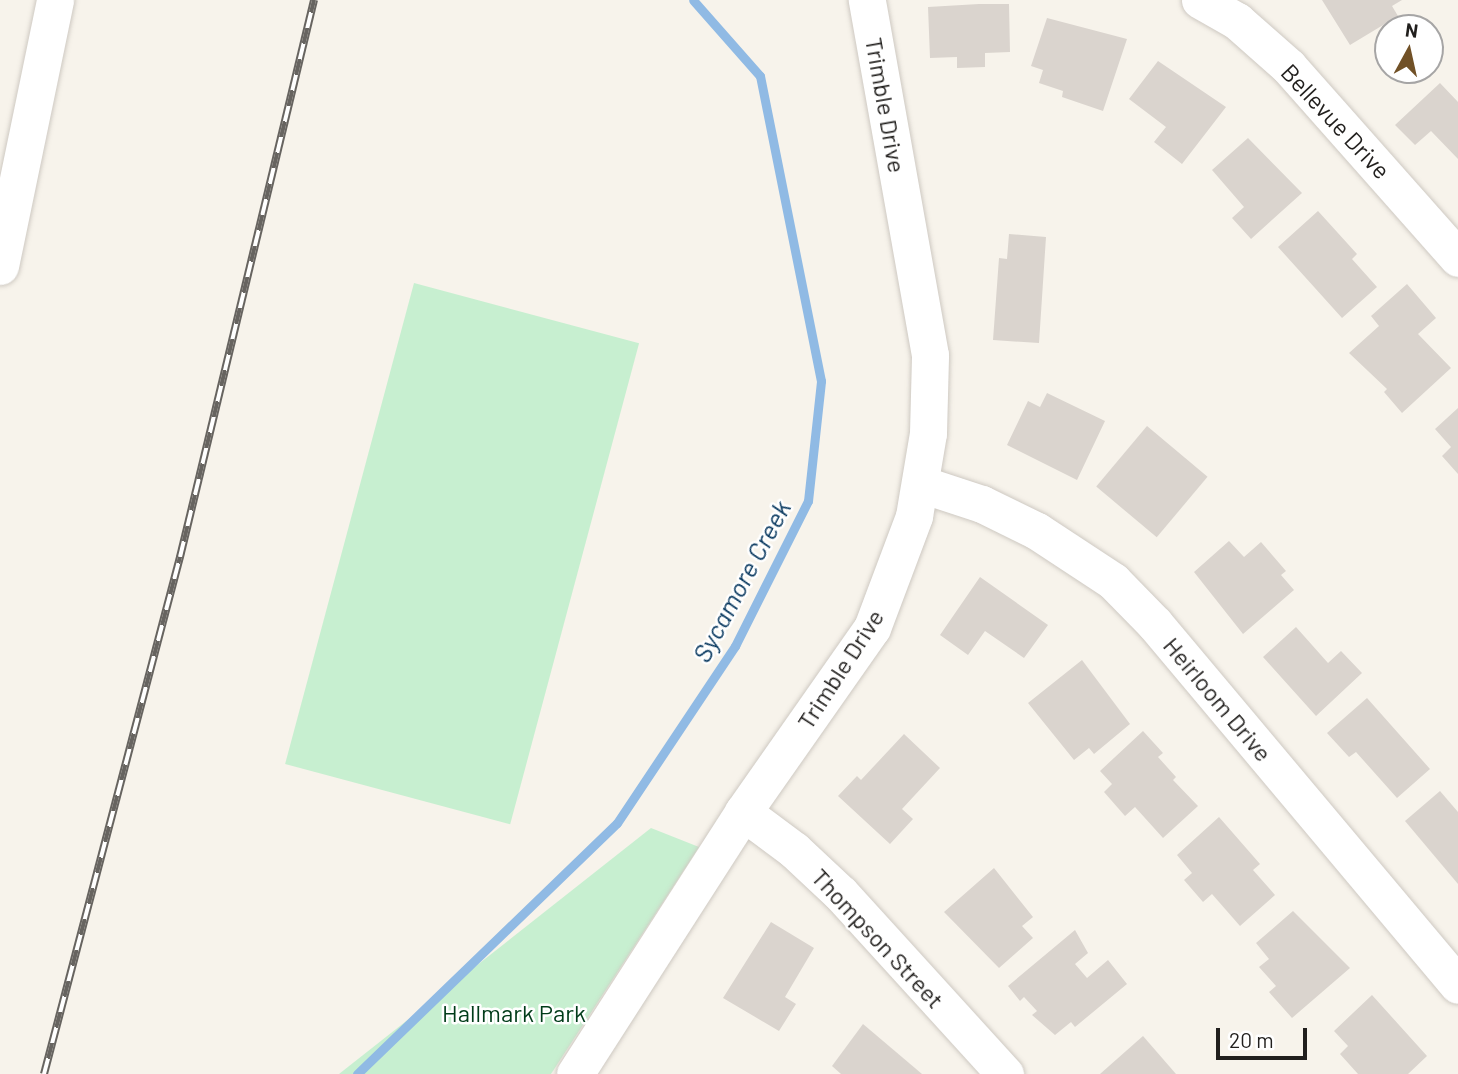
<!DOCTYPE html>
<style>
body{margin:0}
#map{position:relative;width:1458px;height:1074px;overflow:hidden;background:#f7f3eb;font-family:Barlow,sans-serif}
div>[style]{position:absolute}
.green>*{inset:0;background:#c7efd0;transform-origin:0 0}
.stream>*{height:9px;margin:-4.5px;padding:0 4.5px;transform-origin:4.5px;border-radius:4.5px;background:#90bae4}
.building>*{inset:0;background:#dad4ce;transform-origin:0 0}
.roads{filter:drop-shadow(0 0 2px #cec9c2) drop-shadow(0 0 2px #cec9c2)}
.minor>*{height:37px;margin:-18.5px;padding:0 18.5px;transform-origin:18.5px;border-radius:18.5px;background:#fff}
.rail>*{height:8px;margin-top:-4px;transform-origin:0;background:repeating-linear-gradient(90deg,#fff 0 16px,#676460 0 32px);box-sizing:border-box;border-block:2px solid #676460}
span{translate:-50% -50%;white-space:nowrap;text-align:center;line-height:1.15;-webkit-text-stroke:5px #fff;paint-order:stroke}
.street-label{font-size:24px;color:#211f1d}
.park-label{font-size:24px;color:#003c19}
.water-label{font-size:26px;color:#07375e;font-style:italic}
.north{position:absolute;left:1374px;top:14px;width:70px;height:70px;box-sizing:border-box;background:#fff;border:2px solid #a6a5a5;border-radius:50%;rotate:8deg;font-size:19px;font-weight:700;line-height:28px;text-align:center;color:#211f1d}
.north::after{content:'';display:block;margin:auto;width:24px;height:32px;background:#715127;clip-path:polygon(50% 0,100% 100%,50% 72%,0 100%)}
.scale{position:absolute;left:1216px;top:1028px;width:91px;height:32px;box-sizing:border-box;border:4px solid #211f1d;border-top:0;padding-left:9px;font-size:21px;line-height:24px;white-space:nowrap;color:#211f1d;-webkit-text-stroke:5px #fff;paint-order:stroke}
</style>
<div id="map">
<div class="green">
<i style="left:414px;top:283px;width:233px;height:498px;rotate:15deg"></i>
<i style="clip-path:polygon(651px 828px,699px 847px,551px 1074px,339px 1074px)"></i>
</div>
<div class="stream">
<i style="left:357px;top:1074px;width:361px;rotate:-44deg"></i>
<i style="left:617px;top:823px;width:213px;rotate:-56.3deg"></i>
<i style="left:735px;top:646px;width:162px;rotate:-63.3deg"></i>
<i style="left:808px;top:501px;width:121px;rotate:-83.8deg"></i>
<i style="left:821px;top:381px;width:311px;rotate:-101.3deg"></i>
<i style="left:760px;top:76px;width:101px;rotate:-131.4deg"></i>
</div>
<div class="building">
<i style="clip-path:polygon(1322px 0,1402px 0,1392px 6px,1398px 16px,1350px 45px)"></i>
<i style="clip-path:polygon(979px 4px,1009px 4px,1010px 52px,985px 53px,985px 67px,957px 68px,957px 57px,930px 58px,928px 7px)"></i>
<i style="clip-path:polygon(1047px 18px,1127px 39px,1103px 111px,1062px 97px,1063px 91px,1039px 83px,1043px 70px,1031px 66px)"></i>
<i style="clip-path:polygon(1158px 61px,1226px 107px,1182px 164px,1154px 142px,1166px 127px,1129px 99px)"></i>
<i style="clip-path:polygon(1440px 83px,1458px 102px,1458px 159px,1431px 131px,1415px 145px,1395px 125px)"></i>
<i style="clip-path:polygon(1248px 138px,1302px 193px,1251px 239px,1232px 218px,1244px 207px,1212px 170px)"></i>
<i style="clip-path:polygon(1318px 211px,1357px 254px,1352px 259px,1377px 287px,1342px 318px,1278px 247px)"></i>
<i style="clip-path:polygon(1009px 234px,1046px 237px,1039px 343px,993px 340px,999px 258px,1007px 259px)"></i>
<i style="clip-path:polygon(1407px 284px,1436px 318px,1418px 334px,1451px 368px,1402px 413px,1384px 392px,1387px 389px,1349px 353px,1379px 326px,1371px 316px)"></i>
<i style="clip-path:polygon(1047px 393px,1105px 421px,1077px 480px,1007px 445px,1028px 401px,1040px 407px)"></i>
<i style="clip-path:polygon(1458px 408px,1458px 474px,1442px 456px,1451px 447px,1435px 429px)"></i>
<i style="left:1147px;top:426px;width:79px;height:79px;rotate:40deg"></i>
<i style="clip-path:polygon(1229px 541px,1244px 557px,1261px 542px,1286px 571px,1281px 575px,1294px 590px,1243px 634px,1194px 572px)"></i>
<i style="clip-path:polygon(980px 577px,1048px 625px,1024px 658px,985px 631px,968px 655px,940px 635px)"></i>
<i style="clip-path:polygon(1296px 627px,1328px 663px,1341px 651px,1362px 673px,1316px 716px,1263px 657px)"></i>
<i style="clip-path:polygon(1082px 660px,1130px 724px,1094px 754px,1089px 748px,1074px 760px,1028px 703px)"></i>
<i style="clip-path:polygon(1367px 698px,1430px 769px,1397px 798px,1356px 752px,1349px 757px,1327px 733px)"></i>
<i style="clip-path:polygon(1143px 731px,1163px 753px,1158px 757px,1176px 777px,1173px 780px,1198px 806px,1163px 838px,1135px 807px,1125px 816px,1104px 792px,1112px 784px,1100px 771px)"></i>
<i style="clip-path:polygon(904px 734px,940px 768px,902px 809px,913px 819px,890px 844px,838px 796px,857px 776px,861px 780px)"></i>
<i style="clip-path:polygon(1440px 791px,1458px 812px,1458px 884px,1405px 821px)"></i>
<i style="clip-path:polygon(1219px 817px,1260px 864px,1253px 870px,1275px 895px,1240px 926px,1212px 894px,1203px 902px,1184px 880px,1192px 873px,1177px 855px)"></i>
<i style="clip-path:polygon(994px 868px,1033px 917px,1022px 926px,1033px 938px,999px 968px,944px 912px)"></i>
<i style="clip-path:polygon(1293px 911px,1350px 968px,1292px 1018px,1269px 992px,1276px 986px,1259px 967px,1269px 959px,1256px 943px)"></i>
<i style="clip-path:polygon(771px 922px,814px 948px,785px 997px,796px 1004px,779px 1031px,723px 998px)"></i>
<i style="clip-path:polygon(1075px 930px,1088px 953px,1075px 964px,1087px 978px,1108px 960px,1127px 984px,1075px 1027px,1071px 1022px,1055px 1035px,1032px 1015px,1037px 1011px,1024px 997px,1020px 1001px,1008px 986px)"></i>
<i style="clip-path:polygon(1372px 995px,1427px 1056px,1408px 1074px,1358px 1074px,1340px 1054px,1348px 1046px,1334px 1031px)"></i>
<i style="clip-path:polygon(863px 1024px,922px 1074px,841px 1074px,832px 1066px)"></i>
<i style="clip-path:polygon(1143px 1036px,1176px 1074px,1100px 1074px)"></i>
</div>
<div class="roads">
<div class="minor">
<i style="left:1200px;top:0;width:43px;rotate:29.6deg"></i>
<i style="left:1237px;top:21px;width:69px;rotate:41.5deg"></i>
<i style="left:1289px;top:67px;width:255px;rotate:48.5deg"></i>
<i style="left:0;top:266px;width:272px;rotate:-78.3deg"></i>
<i style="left:921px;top:484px;width:64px;rotate:18.2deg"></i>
<i style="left:982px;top:504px;width:61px;rotate:26.1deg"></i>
<i style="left:1037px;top:531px;width:91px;rotate:33.3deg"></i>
<i style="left:1113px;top:581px;width:60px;rotate:45.7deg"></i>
<i style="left:1155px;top:624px;width:471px;rotate:50deg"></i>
<i style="left:743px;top:812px;width:64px;rotate:36.7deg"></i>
<i style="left:794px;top:850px;width:64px;rotate:43.1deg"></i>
<i style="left:841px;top:894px;width:244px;rotate:47.7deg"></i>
<i style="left:575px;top:1074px;width:311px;rotate:-57.3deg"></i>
<i style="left:743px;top:812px;width:225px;rotate:-55deg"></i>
<i style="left:872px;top:628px;width:120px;rotate:-69.4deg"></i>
<i style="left:914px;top:516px;width:84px;rotate:-80.4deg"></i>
<i style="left:928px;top:433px;width:78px;rotate:-88.5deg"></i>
<i style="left:930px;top:355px;width:361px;rotate:-100.1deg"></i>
</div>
</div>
<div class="rail">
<i style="left:44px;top:1074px;width:535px;rotate:-75.26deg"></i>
<i style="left:180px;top:557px;width:573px;rotate:-76.47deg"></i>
</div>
<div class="street-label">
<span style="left:886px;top:105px;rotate:80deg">Trimble Drive</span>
<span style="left:1336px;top:121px;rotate:47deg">Bellevue Drive</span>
<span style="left:840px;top:669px;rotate:-57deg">Trimble Drive</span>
<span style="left:1218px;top:699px;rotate:50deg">Heirloom Drive</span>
<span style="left:878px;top:938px;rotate:47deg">Thompson Street</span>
</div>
<div class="park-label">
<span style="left:514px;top:1013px">Hallmark Park</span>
</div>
<div class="water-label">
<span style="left:741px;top:581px;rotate:-62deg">Sycamore Creek</span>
</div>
<div class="north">N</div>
<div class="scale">20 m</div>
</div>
